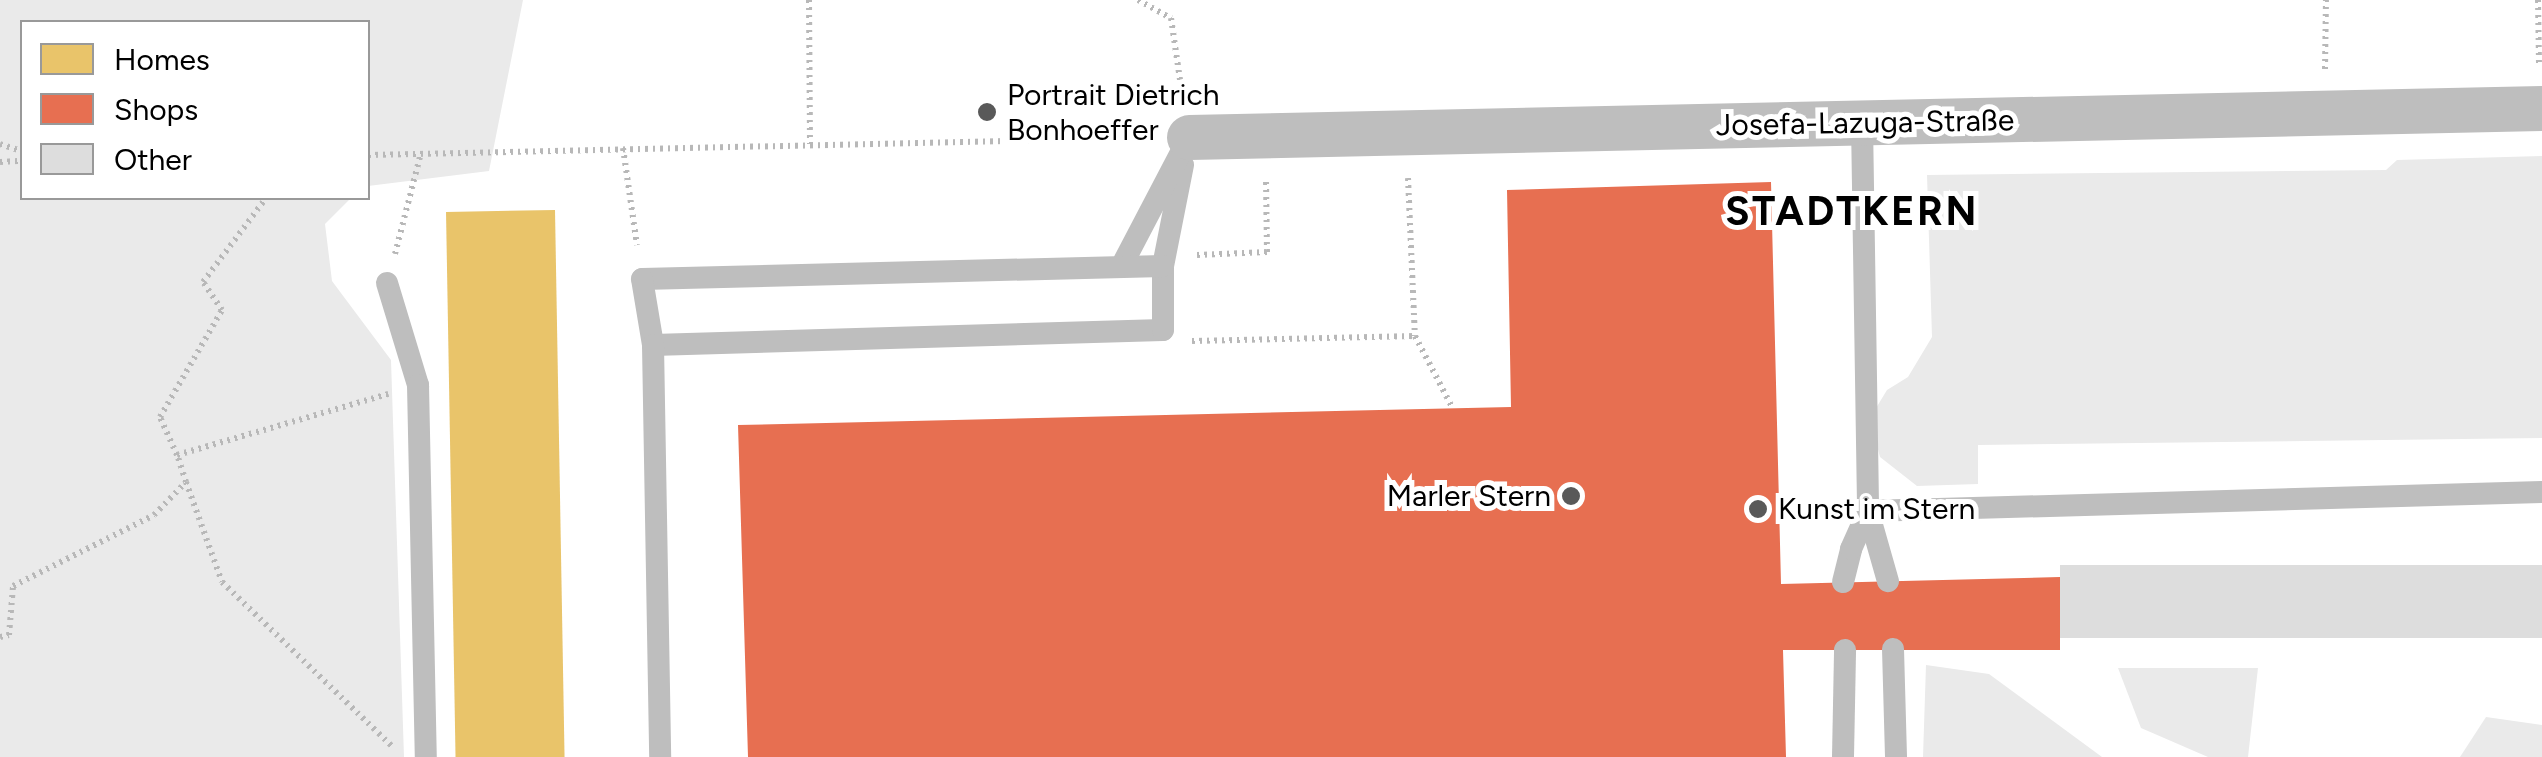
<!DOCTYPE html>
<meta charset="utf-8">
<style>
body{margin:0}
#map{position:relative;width:2542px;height:757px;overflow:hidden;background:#fff;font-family:Figtree,sans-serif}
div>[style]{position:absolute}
.green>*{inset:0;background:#eaeaea}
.homes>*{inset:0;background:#e9c46a;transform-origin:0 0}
.shops>*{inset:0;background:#e76f51}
.building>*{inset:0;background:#ddd;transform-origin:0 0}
.path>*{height:6px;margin-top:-3px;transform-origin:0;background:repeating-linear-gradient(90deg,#b8b8b8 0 2.5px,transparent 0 7.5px)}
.lane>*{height:22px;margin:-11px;padding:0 11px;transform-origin:11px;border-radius:11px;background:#bebebe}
.street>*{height:45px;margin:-22.5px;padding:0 22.5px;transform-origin:22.5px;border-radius:22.5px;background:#bebebe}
.dots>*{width:28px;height:28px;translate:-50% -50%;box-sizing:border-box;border:5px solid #fff;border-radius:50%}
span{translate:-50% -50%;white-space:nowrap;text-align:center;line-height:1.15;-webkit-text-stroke:10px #fff;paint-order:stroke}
.poi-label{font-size:30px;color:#000}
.left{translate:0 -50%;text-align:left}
.right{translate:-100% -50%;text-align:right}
.street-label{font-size:30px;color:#000}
.district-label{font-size:40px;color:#000;font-weight:700;letter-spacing:2.5px}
.legend{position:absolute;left:20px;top:20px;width:350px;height:180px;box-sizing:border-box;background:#fff;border:2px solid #999;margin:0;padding:12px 18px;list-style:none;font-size:30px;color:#000}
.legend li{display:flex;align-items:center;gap:20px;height:50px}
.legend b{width:50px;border:2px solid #999}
</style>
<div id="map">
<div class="green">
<i style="clip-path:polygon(0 0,523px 0,489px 171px,368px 186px,368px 22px,22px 22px,22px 198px,351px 198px,325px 224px,332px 281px,391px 360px,404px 757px,0 757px)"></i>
<i style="clip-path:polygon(2542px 156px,2542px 438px,1978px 445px,1978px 484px,1917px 486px,1880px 457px,1870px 418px,1887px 390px,1908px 377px,1932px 337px,1927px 175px,2386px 170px,2397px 160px)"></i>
<i style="clip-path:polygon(1926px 665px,1989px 674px,2102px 757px,1923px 757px)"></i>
<i style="clip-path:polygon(2118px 668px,2258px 668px,2248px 757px,2208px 757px,2141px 728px)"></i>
<i style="clip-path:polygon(2486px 717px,2542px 725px,2542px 757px,2460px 757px)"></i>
</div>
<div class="homes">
<i style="left:555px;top:210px;width:547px;height:109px;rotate:89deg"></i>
</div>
<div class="shops">
<i style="clip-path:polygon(1771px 182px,1781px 584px,2060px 577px,2060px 650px,1783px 650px,1786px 757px,748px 757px,738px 425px,1511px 407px,1507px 190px)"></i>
</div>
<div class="building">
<i style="left:2542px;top:565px;width:73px;height:482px;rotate:90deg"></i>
</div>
<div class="path">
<i style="left:809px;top:0;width:144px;rotate:89.6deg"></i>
<i style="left:1138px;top:0;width:38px;rotate:29deg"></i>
<i style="left:1171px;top:18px;width:76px;rotate:81.7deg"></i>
<i style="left:2538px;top:0;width:64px;rotate:89.1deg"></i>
<i style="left:2325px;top:69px;width:69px;rotate:-89.2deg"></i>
<i style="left:0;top:144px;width:23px;rotate:18deg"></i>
<i style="left:623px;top:148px;width:98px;rotate:81.8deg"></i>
<i style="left:368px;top:155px;width:778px;rotate:-1.25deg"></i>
<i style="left:0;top:162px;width:22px;rotate:-3deg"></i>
<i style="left:1408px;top:178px;width:158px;rotate:87.5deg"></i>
<i style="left:1415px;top:336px;width:80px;rotate:62.5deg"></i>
<i style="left:395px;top:254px;width:104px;rotate:-75.6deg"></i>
<i style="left:1197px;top:255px;width:70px;rotate:-2.5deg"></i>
<i style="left:1267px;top:252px;width:72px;rotate:-90.8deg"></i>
<i style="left:1192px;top:341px;width:223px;rotate:-1.3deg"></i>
<i style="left:177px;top:455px;width:42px;rotate:-114.1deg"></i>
<i style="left:160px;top:417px;width:124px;rotate:-59.9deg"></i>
<i style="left:222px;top:310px;width:34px;rotate:-124deg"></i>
<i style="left:203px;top:282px;width:105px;rotate:-53.1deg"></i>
<i style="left:186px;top:482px;width:106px;rotate:70.2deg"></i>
<i style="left:222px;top:582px;width:238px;rotate:44deg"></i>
<i style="left:0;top:637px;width:9px;rotate:-13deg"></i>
<i style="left:9px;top:635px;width:49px;rotate:-85.3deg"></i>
<i style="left:13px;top:586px;width:158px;rotate:-26.7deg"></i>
<i style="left:154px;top:515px;width:46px;rotate:-45.9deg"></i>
<i style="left:186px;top:482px;width:28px;rotate:-108deg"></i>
<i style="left:177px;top:455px;width:220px;rotate:-16.1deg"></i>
</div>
<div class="lane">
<i style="left:1862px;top:123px;width:388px;rotate:89.1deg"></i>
<i style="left:1868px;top:511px;width:73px;rotate:74.1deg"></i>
<i style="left:1163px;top:266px;width:103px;rotate:-78.8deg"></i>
<i style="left:1121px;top:267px;width:147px;rotate:-62.4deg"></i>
<i style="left:387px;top:283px;width:107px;rotate:73.1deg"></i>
<i style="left:418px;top:385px;width:372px;rotate:88.8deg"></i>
<i style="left:653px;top:345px;width:510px;rotate:-1.68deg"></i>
<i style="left:1163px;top:330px;width:64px;rotate:-90deg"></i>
<i style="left:1163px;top:266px;width:521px;rotate:178.57deg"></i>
<i style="left:642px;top:279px;width:67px;rotate:80.5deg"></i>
<i style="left:653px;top:345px;width:412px;rotate:89deg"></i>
<i style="left:1868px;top:511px;width:674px;rotate:-1.61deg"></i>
<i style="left:1843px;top:582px;width:34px;rotate:-76deg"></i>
<i style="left:1851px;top:549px;width:42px;rotate:-65.9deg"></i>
<i style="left:1893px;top:649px;width:108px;rotate:88.4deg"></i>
<i style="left:1843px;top:757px;width:107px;rotate:-88.9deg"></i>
</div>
<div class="street">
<i style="left:1189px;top:137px;width:1353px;rotate:-1.23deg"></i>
</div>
<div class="dots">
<i style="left:987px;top:112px;background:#595959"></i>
<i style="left:1571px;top:496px;background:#595959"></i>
<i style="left:1758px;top:509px;background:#595959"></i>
</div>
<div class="poi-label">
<span class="left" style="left:1007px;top:112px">Portrait Dietrich<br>Bonhoeffer</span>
<span class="right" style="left:1551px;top:496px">Marler Stern</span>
<span class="left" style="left:1778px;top:509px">Kunst im Stern</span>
</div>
<div class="street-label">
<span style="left:1865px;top:123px;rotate:-1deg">Josefa-Lazuga-Straße</span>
</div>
<div class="district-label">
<span style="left:1852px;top:211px">STADTKERN</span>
</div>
<ul class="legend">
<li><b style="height:28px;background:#e9c46a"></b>Homes</li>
<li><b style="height:28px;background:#e76f51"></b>Shops</li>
<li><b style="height:28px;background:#ddd"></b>Other</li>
</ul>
</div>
